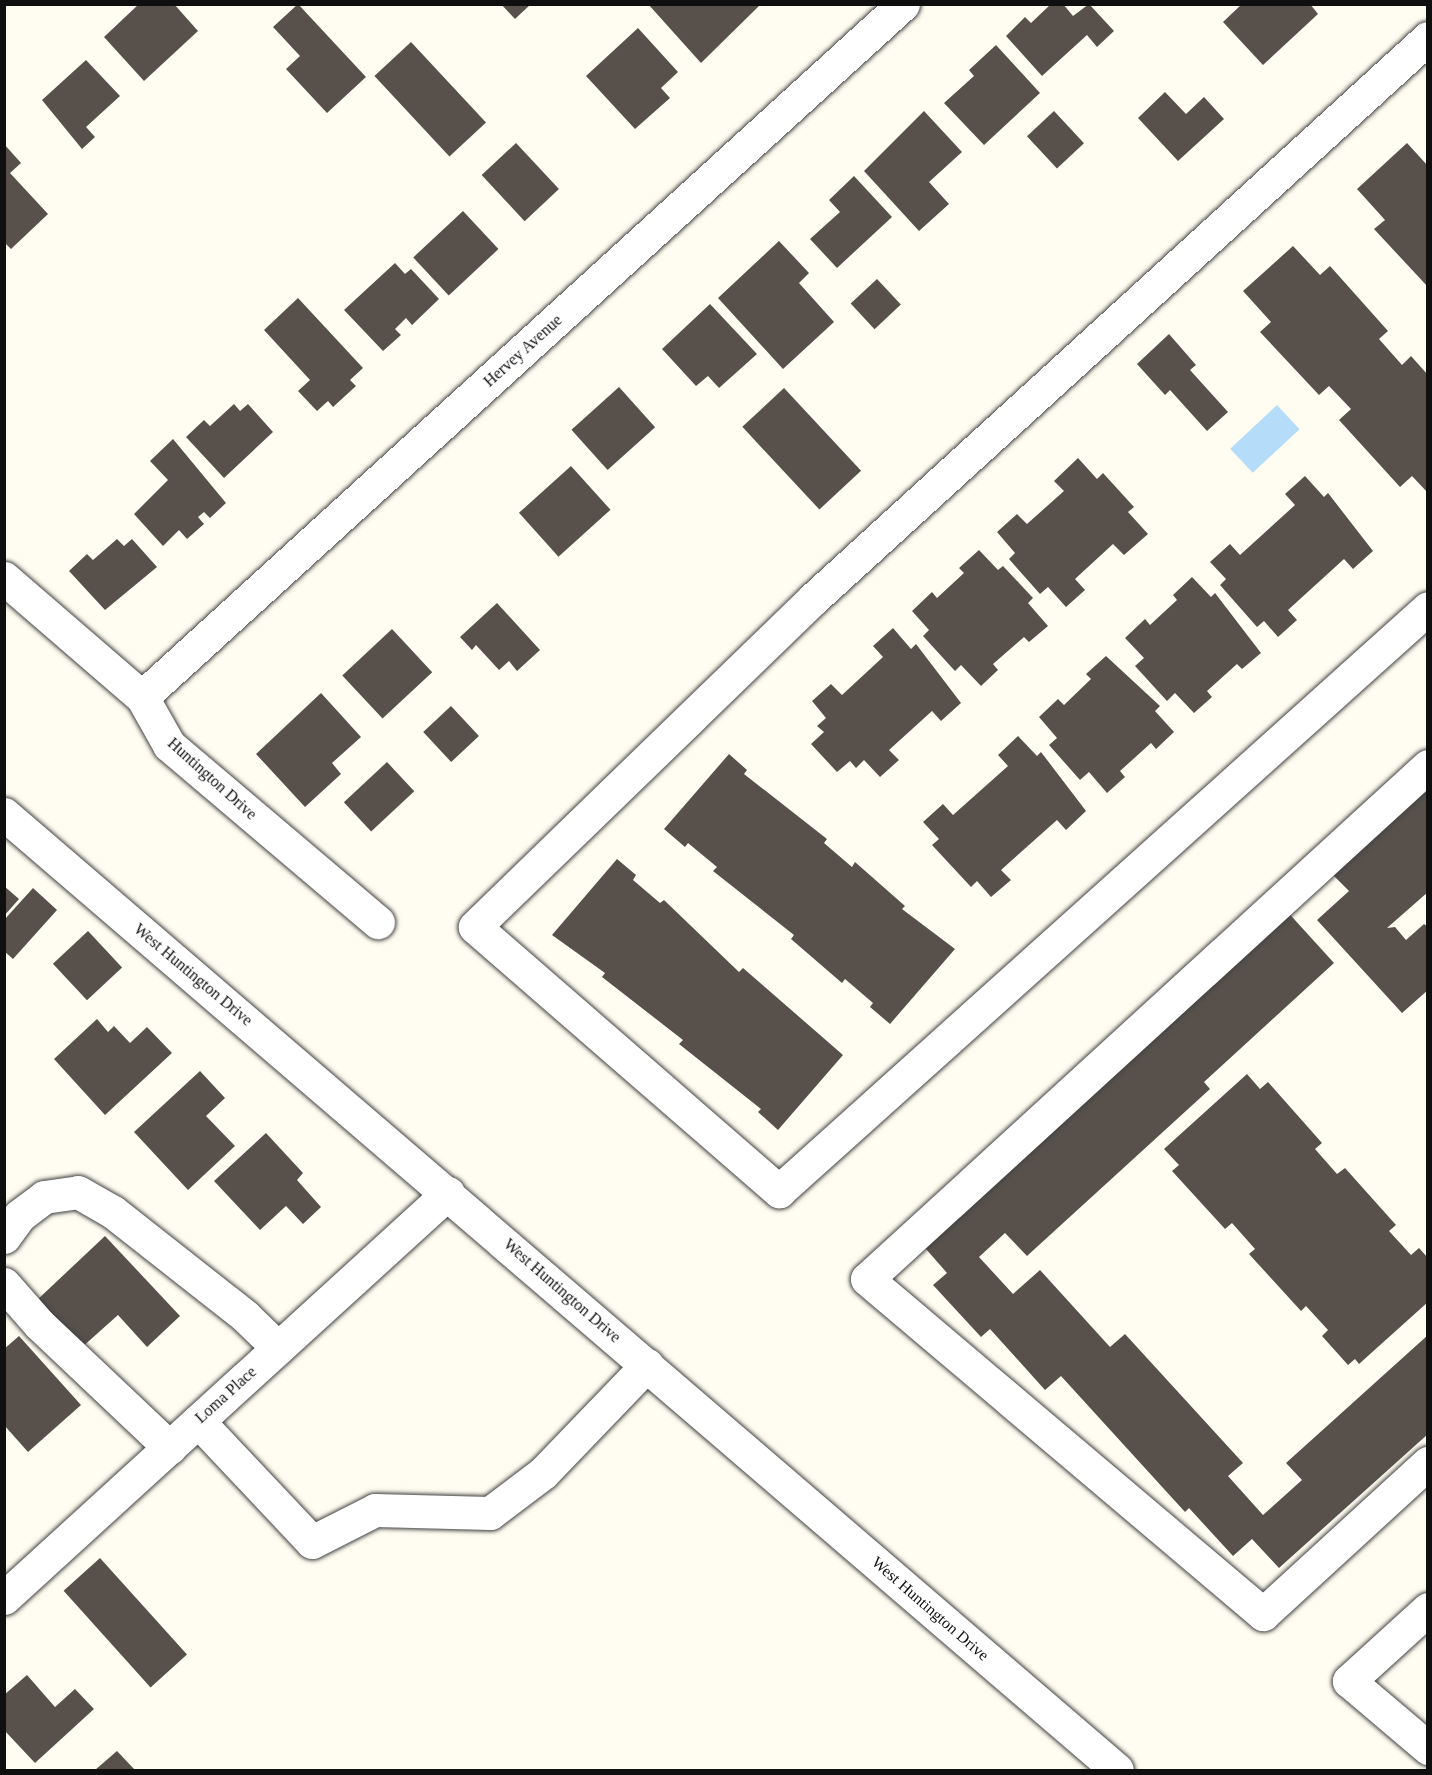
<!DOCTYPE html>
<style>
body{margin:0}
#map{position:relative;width:1432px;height:1775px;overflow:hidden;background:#fffdf1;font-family:Georgia,serif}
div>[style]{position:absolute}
.water>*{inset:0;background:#b5dcf8;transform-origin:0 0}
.building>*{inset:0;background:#58514b;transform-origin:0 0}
.roads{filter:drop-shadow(0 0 2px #424242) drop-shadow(0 0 2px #424242)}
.minor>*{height:33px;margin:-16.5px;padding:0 16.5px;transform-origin:16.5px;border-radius:16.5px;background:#fff}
span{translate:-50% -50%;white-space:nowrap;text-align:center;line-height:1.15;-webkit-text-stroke:6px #fff;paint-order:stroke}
.street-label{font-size:16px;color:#0f0f0f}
.frame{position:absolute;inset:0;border:6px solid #0f0f0f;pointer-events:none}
</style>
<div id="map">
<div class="water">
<i style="left:1277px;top:405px;width:33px;height:64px;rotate:47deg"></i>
</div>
<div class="building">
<i style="clip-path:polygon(139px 4px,174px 4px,198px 31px,144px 81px,104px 37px)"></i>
<i style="clip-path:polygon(298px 4px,366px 77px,327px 113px,286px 69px,300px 56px,273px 27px)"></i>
<i style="clip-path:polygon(501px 4px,531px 4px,515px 19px)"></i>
<i style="clip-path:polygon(648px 4px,761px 4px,701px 63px)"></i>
<i style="clip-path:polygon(1051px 4px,1063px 4px,1073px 16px,1089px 4px,1114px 31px,1097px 47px,1087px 35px,1042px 76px,1006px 36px,1025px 17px,1031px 23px)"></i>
<i style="clip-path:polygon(1242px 4px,1310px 4px,1318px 14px,1263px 65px,1223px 22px)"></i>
<i style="clip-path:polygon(638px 28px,678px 72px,661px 88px,670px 98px,635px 129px,586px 76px)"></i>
<i style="left:411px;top:42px;width:110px;height:50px;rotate:47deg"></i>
<i style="clip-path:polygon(996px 45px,1040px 93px,984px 145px,944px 103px,974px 76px,969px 70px)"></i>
<i style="clip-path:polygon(86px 60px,120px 96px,86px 127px,95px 137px,82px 149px,42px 100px)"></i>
<i style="clip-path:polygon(1165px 92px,1186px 114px,1204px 97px,1224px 119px,1178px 161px,1138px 118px)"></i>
<i style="clip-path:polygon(924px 111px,962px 152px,929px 182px,949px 204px,919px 231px,864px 171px)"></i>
<i style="left:1054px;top:111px;width:44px;height:37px;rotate:47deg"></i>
<i style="left:516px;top:143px;width:63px;height:47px;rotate:47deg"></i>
<i style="clip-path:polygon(1407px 143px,1428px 166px,1428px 287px,1374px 229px,1385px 220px,1357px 189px)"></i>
<i style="clip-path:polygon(4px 144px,21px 163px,10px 173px,48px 214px,11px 249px,4px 242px)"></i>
<i style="clip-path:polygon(854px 176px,892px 217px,837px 268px,810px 239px,840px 212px,829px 200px)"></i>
<i style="left:463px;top:211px;width:52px;height:68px;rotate:47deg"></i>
<i style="clip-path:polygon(779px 241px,809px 273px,799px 283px,834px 322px,783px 369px,718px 298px)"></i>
<i style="clip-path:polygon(1293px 246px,1320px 275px,1330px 266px,1388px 331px,1379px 339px,1402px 365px,1411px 356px,1428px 375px,1428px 493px,1412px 476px,1400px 487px,1339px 420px,1351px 409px,1329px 386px,1319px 395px,1260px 332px,1271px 322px,1243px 291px)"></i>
<i style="clip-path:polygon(395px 263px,405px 274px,411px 269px,439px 299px,412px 325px,406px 318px,395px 329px,401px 335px,383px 351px,344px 310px)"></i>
<i style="left:877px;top:279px;width:35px;height:36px;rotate:47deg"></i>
<i style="clip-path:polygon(298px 298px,363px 368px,350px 380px,356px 386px,333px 407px,328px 401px,317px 411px,298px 391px,310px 380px,264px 330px)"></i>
<i style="clip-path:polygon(710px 304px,757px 354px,719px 388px,708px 376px,696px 386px,662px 349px)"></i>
<i style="clip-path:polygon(1169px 334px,1196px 365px,1190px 370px,1228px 412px,1207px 431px,1170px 390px,1165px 395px,1137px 364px)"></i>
<i style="left:619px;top:387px;width:54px;height:64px;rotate:48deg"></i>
<i style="left:784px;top:388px;width:113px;height:57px;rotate:47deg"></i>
<i style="clip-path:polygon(234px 404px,240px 411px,248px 404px,273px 432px,224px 478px,186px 437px,204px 420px,210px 426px)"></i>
<i style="clip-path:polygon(173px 439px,226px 503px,210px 518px,204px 512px,198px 517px,204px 524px,187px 539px,179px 530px,163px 546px,134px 514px,168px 480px,150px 461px)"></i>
<i style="clip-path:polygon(1078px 458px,1097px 479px,1103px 473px,1134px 507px,1128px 512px,1148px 534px,1124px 555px,1113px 544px,1075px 579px,1085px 590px,1066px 607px,1048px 587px,1040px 594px,1009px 559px,1015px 553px,997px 532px,1017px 514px,1027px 524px,1064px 491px,1054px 481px)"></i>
<i style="left:571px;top:466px;width:59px;height:70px;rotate:48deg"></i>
<i style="clip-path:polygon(1305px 476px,1324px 497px,1328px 493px,1373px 551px,1353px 569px,1344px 559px,1288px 610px,1297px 620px,1278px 637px,1264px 621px,1257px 627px,1220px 585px,1226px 579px,1210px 562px,1230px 544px,1240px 555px,1295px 505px,1285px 494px)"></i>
<i style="clip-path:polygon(117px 539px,124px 546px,132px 539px,157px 567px,105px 610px,69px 571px,87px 554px,93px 560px)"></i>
<i style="clip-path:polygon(979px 550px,998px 570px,1003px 566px,1033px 598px,1028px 603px,1048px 626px,1029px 642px,1024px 637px,993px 664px,998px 670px,981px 686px,961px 665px,955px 671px,923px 636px,929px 630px,912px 611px,932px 592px,937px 598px,964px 573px,959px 568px)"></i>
<i style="clip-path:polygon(1192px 577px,1211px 597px,1215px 593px,1261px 653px,1242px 669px,1237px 664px,1207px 691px,1212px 697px,1194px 713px,1175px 693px,1167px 701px,1135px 666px,1144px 658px,1125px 638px,1145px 619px,1150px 625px,1177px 600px,1173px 595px)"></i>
<i style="clip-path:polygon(497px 603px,540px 650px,517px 671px,509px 661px,499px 670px,476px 645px,472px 650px,460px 637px)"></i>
<i style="clip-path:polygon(893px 628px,911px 649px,916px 644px,961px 703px,941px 721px,932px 711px,889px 750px,899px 760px,880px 777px,864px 760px,856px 768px,850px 761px,837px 772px,811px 744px,824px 732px,817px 726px,826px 718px,812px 701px,831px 684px,842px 695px,883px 657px,873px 646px)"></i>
<i style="left:392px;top:629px;width:59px;height:68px;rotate:47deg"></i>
<i style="clip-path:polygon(1106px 656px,1160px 706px,1155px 711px,1174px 732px,1156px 749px,1151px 743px,1120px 771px,1125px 777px,1107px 793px,1089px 772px,1080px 780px,1049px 745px,1057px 738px,1039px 717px,1058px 699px,1064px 705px,1091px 679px,1086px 674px)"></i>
<i style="clip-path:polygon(321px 693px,361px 737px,332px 763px,341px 774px,305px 807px,256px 754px)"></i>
<i style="left:451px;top:706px;width:41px;height:38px;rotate:47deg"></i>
<i style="clip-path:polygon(1018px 736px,1037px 756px,1041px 752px,1086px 811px,1066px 830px,1057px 820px,1001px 870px,1011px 880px,991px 897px,977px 881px,971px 887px,932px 845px,939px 839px,923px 822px,943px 804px,953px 815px,1008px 766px,998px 755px)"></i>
<i style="clip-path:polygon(729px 754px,747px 770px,744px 774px,827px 839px,824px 843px,852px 867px,855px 862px,905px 906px,902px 909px,955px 949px,890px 1024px,870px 1007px,873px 1003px,845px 979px,842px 983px,791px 939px,794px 935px,713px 871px,717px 867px,688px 843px,685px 847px,664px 829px)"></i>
<i style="left:387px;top:762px;width:40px;height:59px;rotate:47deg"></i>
<i style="clip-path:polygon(1428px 789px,1428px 892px,1387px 928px,1395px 927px,1406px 940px,1424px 924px,1428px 927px,1428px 990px,1402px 1013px,1317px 920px,1349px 891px,1333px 875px)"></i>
<i style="clip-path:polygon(617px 859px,636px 875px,633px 880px,660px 903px,664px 900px,739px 972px,743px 968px,843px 1055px,778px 1130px,758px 1112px,761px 1109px,679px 1044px,683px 1040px,602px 977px,605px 973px,552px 935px)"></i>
<i style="clip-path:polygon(4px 886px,19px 899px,4px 916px)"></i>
<i style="clip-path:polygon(33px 888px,57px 910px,13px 959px,4px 951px,4px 920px)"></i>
<i style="clip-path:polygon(1284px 908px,1334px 963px,1204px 1082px,1210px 1089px,1027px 1256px,1005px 1233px,979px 1257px,1013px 1294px,1040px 1270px,1110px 1347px,1125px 1334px,1243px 1463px,1228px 1476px,1263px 1515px,1302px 1480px,1286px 1463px,1428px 1335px,1428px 1434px,1279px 1568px,1252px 1539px,1233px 1556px,1189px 1508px,1185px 1512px,1061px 1376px,1045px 1390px,990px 1329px,981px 1337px,933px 1285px,947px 1273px,919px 1241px)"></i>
<i style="left:88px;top:931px;width:50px;height:48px;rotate:47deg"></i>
<i style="clip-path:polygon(97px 1019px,108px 1032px,114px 1026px,130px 1043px,147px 1027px,172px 1053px,105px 1115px,54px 1059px)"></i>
<i style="clip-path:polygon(200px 1071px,225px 1098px,206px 1116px,235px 1146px,188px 1190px,134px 1132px)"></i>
<i style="clip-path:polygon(1247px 1074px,1260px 1089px,1268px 1082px,1322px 1143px,1315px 1149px,1337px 1174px,1345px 1168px,1396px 1225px,1389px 1231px,1411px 1255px,1419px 1248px,1428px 1258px,1428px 1302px,1359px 1364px,1355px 1359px,1348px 1365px,1322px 1336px,1328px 1330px,1306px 1306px,1301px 1311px,1249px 1254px,1255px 1249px,1232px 1223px,1225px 1229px,1172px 1171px,1179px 1165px,1164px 1149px)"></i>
<i style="clip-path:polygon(266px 1133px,303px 1173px,297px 1180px,321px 1207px,303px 1224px,286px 1206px,260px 1230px,214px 1181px)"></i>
<i style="clip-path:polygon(105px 1236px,180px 1316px,147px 1347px,118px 1315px,80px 1349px,36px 1301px)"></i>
<i style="clip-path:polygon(19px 1336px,81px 1405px,28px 1452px,4px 1425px,4px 1349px)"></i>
<i style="left:100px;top:1558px;width:130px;height:49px;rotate:48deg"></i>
<i style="clip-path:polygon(27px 1675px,55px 1707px,75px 1689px,94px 1709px,35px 1763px,4px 1730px,4px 1695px)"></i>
<i style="clip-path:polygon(117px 1751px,135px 1770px,95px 1770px)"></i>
</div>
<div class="roads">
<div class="minor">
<i style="left:1428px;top:38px;width:832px;rotate:137.63deg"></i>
<i style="left:813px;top:599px;width:471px;rotate:135.9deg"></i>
<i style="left:475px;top:927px;width:403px;rotate:41deg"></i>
<i style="left:779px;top:1191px;width:872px;rotate:-41.93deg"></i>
<i style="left:4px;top:578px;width:182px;rotate:40.8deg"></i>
<i style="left:142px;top:697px;width:55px;rotate:60.6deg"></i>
<i style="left:169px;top:745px;width:274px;rotate:40.3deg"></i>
<i style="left:142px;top:697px;width:1029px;rotate:-42.32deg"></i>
<i style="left:1428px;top:766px;width:760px;rotate:137.56deg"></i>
<i style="left:867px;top:1279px;width:519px;rotate:40.23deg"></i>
<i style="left:1263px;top:1614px;width:224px;rotate:-42.5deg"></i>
<i style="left:4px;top:814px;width:1467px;rotate:40.66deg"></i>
<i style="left:4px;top:1237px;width:26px;rotate:-54deg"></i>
<i style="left:19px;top:1216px;width:31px;rotate:-37deg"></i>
<i style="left:44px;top:1197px;width:34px;rotate:-8deg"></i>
<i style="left:78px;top:1192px;width:40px;rotate:29.7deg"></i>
<i style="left:113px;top:1212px;width:168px;rotate:38.2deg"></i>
<i style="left:245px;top:1316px;width:46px;rotate:44.1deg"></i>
<i style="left:4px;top:1284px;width:53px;rotate:48.8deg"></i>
<i style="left:39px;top:1324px;width:180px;rotate:43.4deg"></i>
<i style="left:198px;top:1421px;width:166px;rotate:46.7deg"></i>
<i style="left:312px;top:1542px;width:71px;rotate:-26.9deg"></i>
<i style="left:375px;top:1510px;width:115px;rotate:1.5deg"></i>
<i style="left:490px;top:1513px;width:66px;rotate:-37deg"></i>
<i style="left:543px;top:1473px;width:150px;rotate:-46.1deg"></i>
<i style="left:4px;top:1598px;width:601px;rotate:-42.37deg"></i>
<i style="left:1428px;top:1609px;width:107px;rotate:137.7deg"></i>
<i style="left:1349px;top:1681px;width:104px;rotate:40.3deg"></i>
</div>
</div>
<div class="street-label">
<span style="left:523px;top:351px;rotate:-42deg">Hervey Avenue</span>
<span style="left:212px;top:779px;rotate:42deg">Huntington Drive</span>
<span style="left:193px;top:975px;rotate:40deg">West Huntington Drive</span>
<span style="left:562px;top:1291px;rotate:41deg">West Huntington Drive</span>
<span style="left:226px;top:1395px;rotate:-42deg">Loma Place</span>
<span style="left:930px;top:1609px;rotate:41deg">West Huntington Drive</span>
</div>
<div class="frame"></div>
</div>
